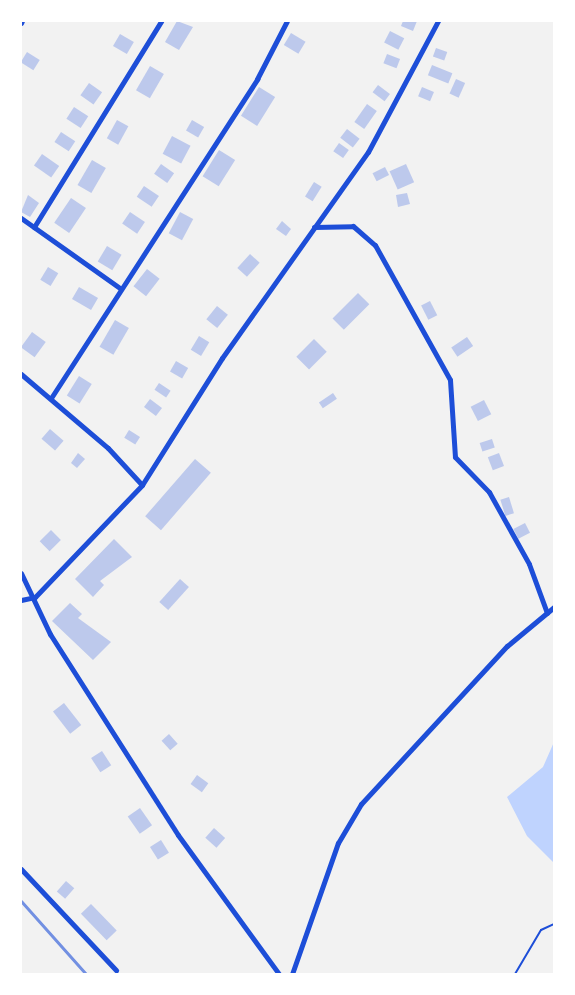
<!DOCTYPE html>
<style>
body{margin:0}
#map{position:relative;width:575px;height:995px;overflow:hidden;background:#f2f2f2;font-family:"DM Sans",sans-serif}
div>[style]{position:absolute}
.water>*{inset:0;background:#bfd3fe}
.building>*{inset:0;background:#bdc9ec;transform-origin:0 0}
.service>*{height:2px;margin:-1px;padding:0 1px;transform-origin:1px;border-radius:1px;background:#1d4ed8}
.minor>*{height:5px;margin:-2.5px;padding:0 2.5px;transform-origin:2.5px;border-radius:2.5px;background:#1d4ed8}
.rail>*{height:3px;margin:-1.5px;padding:0 1.5px;transform-origin:1.5px;border-radius:1.5px;background:#7290e2}
span{translate:-50% -50%;white-space:nowrap;text-align:center;line-height:1.15;-webkit-text-stroke:5px #fff;paint-order:stroke}
.frame{position:absolute;inset:0;border:22px solid #fff;pointer-events:none}
</style>
<div id="map">
<div class="water">
<i style="clip-path:polygon(554px 742px,554px 863px,527px 836px,507px 797px,543px 767px)"></i>
</div>
<div class="building">
<i style="clip-path:polygon(177px 21px,193px 27px,179px 50px,165px 42px)"></i>
<i style="clip-path:polygon(403px 21px,417px 21px,413px 31px,401px 26px)"></i>
<i style="left:390px;top:31px;width:16px;height:13px;rotate:27deg"></i>
<i style="left:291px;top:33px;width:17px;height:14px;rotate:31deg"></i>
<i style="left:120px;top:34px;width:16px;height:14px;rotate:30deg"></i>
<i style="left:436px;top:48px;width:12px;height:9px;rotate:20deg"></i>
<i style="left:27px;top:52px;width:15px;height:12px;rotate:32deg"></i>
<i style="left:387px;top:54px;width:14px;height:10px;rotate:21deg"></i>
<i style="left:432px;top:65px;width:22px;height:11px;rotate:22deg"></i>
<i style="left:150px;top:66px;width:16px;height:28px;rotate:30deg"></i>
<i style="left:456px;top:79px;width:10px;height:16px;rotate:24deg"></i>
<i style="left:89px;top:83px;width:16px;height:15px;rotate:35deg"></i>
<i style="left:378px;top:85px;width:15px;height:9px;rotate:37deg"></i>
<i style="left:259px;top:87px;width:19px;height:34px;rotate:32deg"></i>
<i style="left:422px;top:87px;width:13px;height:10px;rotate:23deg"></i>
<i style="left:367px;top:104px;width:12px;height:22px;rotate:35deg"></i>
<i style="left:74px;top:107px;width:17px;height:14px;rotate:33deg"></i>
<i style="left:117px;top:120px;width:13px;height:21px;rotate:29deg"></i>
<i style="left:192px;top:120px;width:14px;height:12px;rotate:30deg"></i>
<i style="left:347px;top:129px;width:16px;height:11px;rotate:38deg"></i>
<i style="left:61px;top:132px;width:17px;height:12px;rotate:33deg"></i>
<i style="left:172px;top:136px;width:21px;height:20px;rotate:28deg"></i>
<i style="left:339px;top:143px;width:12px;height:10px;rotate:35deg"></i>
<i style="left:219px;top:150px;width:19px;height:31px;rotate:32deg"></i>
<i style="left:42px;top:154px;width:21px;height:14px;rotate:35deg"></i>
<i style="left:92px;top:160px;width:16px;height:29px;rotate:30deg"></i>
<i style="left:161px;top:164px;width:16px;height:12px;rotate:35deg"></i>
<i style="left:406px;top:164px;width:20px;height:18px;rotate:66deg"></i>
<i style="left:385px;top:167px;width:9px;height:14px;rotate:63deg"></i>
<i style="left:314px;top:182px;width:9px;height:17px;rotate:32deg"></i>
<i style="left:144px;top:186px;width:18px;height:13px;rotate:34deg"></i>
<i style="clip-path:polygon(407px 193px,410px 204px,398px 207px,396px 195px)"></i>
<i style="clip-path:polygon(28px 195px,39px 203px,30px 217px,21px 212px)"></i>
<i style="left:71px;top:198px;width:18px;height:30px;rotate:34deg"></i>
<i style="left:130px;top:212px;width:18px;height:14px;rotate:34deg"></i>
<i style="left:180px;top:212px;width:15px;height:24px;rotate:28deg"></i>
<i style="clip-path:polygon(282px 221px,291px 229px,286px 236px,276px 229px)"></i>
<i style="left:107px;top:246px;width:17px;height:18px;rotate:31deg"></i>
<i style="left:250px;top:254px;width:13px;height:19px;rotate:42deg"></i>
<i style="left:48px;top:267px;width:12px;height:15px;rotate:31deg"></i>
<i style="left:147px;top:269px;width:16px;height:22px;rotate:38deg"></i>
<i style="left:79px;top:287px;width:22px;height:14px;rotate:30deg"></i>
<i style="left:358px;top:293px;width:16px;height:36px;rotate:45deg"></i>
<i style="left:430px;top:301px;width:16px;height:10px;rotate:63deg"></i>
<i style="left:217px;top:306px;width:14px;height:17px;rotate:39deg"></i>
<i style="left:115px;top:320px;width:16px;height:31px;rotate:30deg"></i>
<i style="left:32px;top:332px;width:17px;height:19px;rotate:36deg"></i>
<i style="left:199px;top:336px;width:12px;height:16px;rotate:31deg"></i>
<i style="left:467px;top:337px;width:11px;height:19px;rotate:56deg"></i>
<i style="left:314px;top:339px;width:18px;height:25px;rotate:45deg"></i>
<i style="left:176px;top:361px;width:14px;height:12px;rotate:30deg"></i>
<i style="left:79px;top:376px;width:15px;height:23px;rotate:32deg"></i>
<i style="left:159px;top:383px;width:14px;height:8px;rotate:34deg"></i>
<i style="left:333px;top:393px;width:7px;height:17px;rotate:56deg"></i>
<i style="left:150px;top:399px;width:15px;height:10px;rotate:37deg"></i>
<i style="left:484px;top:400px;width:16px;height:15px;rotate:63deg"></i>
<i style="left:50px;top:429px;width:18px;height:13px;rotate:41deg"></i>
<i style="left:129px;top:430px;width:13px;height:9px;rotate:32deg"></i>
<i style="left:492px;top:439px;width:9px;height:13px;rotate:72deg"></i>
<i style="clip-path:polygon(78px 453px,85px 459px,77px 468px,71px 463px)"></i>
<i style="left:499px;top:453px;width:14px;height:12px;rotate:69deg"></i>
<i style="left:195px;top:459px;width:21px;height:76px;rotate:41deg"></i>
<i style="left:509px;top:497px;width:17px;height:9px;rotate:73deg"></i>
<i style="left:525px;top:523px;width:11px;height:13px;rotate:63deg"></i>
<i style="left:51px;top:530px;width:14px;height:16px;rotate:45deg"></i>
<i style="clip-path:polygon(114px 539px,132px 557px,100px 581px,104px 585px,93px 597px,75px 579px)"></i>
<i style="left:180px;top:579px;width:12px;height:31px;rotate:42deg"></i>
<i style="clip-path:polygon(70px 603px,82px 614px,78px 618px,111px 642px,93px 660px,52px 621px)"></i>
<i style="left:64px;top:703px;width:28px;height:14px;rotate:52deg"></i>
<i style="left:169px;top:734px;width:13px;height:10px;rotate:48deg"></i>
<i style="left:102px;top:751px;width:17px;height:13px;rotate:57deg"></i>
<i style="left:197px;top:775px;width:14px;height:11px;rotate:36deg"></i>
<i style="left:140px;top:808px;width:21px;height:15px;rotate:55deg"></i>
<i style="left:214px;top:828px;width:15px;height:13px;rotate:42deg"></i>
<i style="left:161px;top:840px;width:15px;height:13px;rotate:58deg"></i>
<i style="left:66px;top:881px;width:11px;height:14px;rotate:41deg"></i>
<i style="left:91px;top:904px;width:37px;height:14px;rotate:46deg"></i>
</div>
<div class="service">
<i style="left:515px;top:974px;width:51px;rotate:-59.4deg"></i>
<i style="left:541px;top:930px;width:14px;rotate:-25deg"></i>
</div>
<div class="minor">
<i style="left:21px;top:23px;width:2px;rotate:-63deg"></i>
<i style="left:21px;top:218px;width:121px;rotate:35.3deg"></i>
<i style="left:34px;top:227px;width:242px;rotate:-58.3deg"></i>
<i style="left:314px;top:227px;width:39px;rotate:-1deg"></i>
<i style="left:353px;top:226px;width:29px;rotate:41deg"></i>
<i style="left:375px;top:245px;width:154px;rotate:60.9deg"></i>
<i style="left:450px;top:380px;width:77px;rotate:86.3deg"></i>
<i style="left:455px;top:457px;width:49px;rotate:45.8deg"></i>
<i style="left:489px;top:492px;width:82px;rotate:60.9deg"></i>
<i style="left:529px;top:564px;width:52px;rotate:69.8deg"></i>
<i style="left:21px;top:374px;width:114px;rotate:40.4deg"></i>
<i style="left:108px;top:448px;width:50px;rotate:47.4deg"></i>
<i style="left:51px;top:398px;width:380px;rotate:-57.1deg"></i>
<i style="left:257px;top:79px;width:65px;rotate:-62.7deg"></i>
<i style="left:21px;top:573px;width:68px;rotate:64.6deg"></i>
<i style="left:50px;top:634px;width:238px;rotate:57.5deg"></i>
<i style="left:178px;top:835px;width:172px;rotate:54deg"></i>
<i style="left:35px;top:597px;width:155px;rotate:-46.3deg"></i>
<i style="left:142px;top:485px;width:150px;rotate:-57.8deg"></i>
<i style="left:222px;top:358px;width:252px;rotate:-54.7deg"></i>
<i style="left:368px;top:152px;width:149px;rotate:-61.9deg"></i>
<i style="left:21px;top:600px;width:14px;rotate:-12deg"></i>
<i style="left:21px;top:869px;width:139px;rotate:46.8deg"></i>
<i style="left:292px;top:974px;width:139px;rotate:-70.7deg"></i>
<i style="left:338px;top:843px;width:45px;rotate:-59.5deg"></i>
<i style="left:361px;top:804px;width:215px;rotate:-47.3deg"></i>
<i style="left:507px;top:646px;width:61px;rotate:-39.7deg"></i>
</div>
<div class="rail">
<i style="left:21px;top:901px;width:98px;rotate:48.3deg"></i>
</div>
<div class="frame"></div>
</div>
